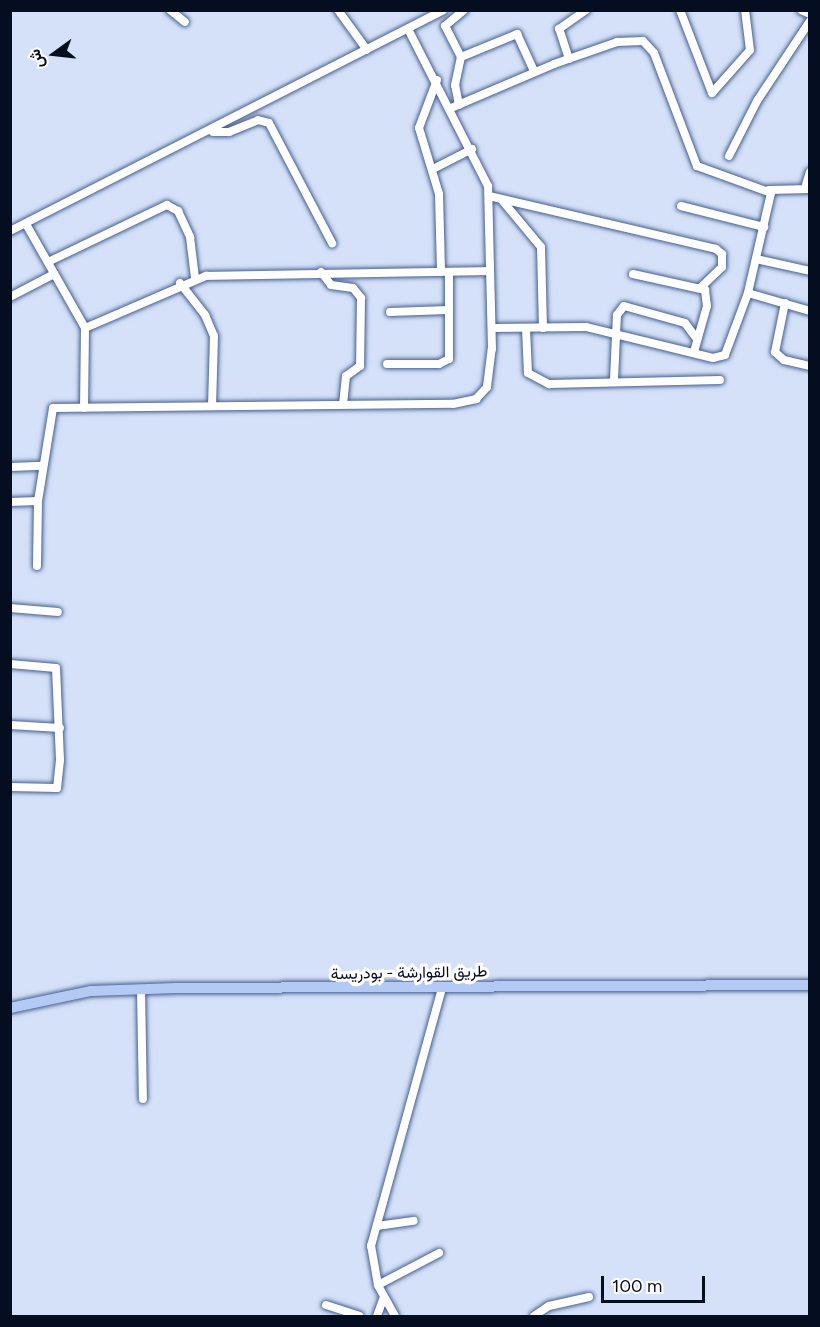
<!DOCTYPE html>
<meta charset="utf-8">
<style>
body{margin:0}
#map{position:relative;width:820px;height:1327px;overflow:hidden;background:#d4e1f8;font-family:Figtree,Vazirmatn,sans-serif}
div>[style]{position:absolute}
.roads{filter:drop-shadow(0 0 2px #455e90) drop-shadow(0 0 2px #455e90)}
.minor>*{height:8px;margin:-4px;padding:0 4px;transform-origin:4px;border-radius:4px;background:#fff}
.major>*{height:10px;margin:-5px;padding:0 5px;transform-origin:5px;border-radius:5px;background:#b4caf5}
span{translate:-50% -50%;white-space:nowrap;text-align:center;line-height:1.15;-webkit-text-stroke:6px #fff;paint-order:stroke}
.street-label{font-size:16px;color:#050d20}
.frame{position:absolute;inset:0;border:12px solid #050d20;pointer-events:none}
.north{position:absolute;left:24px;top:24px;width:60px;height:60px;-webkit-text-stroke:4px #fff;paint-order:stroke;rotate:255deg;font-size:16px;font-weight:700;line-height:24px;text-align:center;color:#050d20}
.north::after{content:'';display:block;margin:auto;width:21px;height:27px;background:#050d20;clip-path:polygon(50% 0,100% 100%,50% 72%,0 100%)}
.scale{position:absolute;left:601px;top:1276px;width:104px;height:27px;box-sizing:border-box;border:3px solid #050d20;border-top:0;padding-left:8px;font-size:18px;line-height:21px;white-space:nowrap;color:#050d20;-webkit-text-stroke:4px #fff;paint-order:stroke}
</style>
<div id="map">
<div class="roads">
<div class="minor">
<i style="left:170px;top:10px;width:19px;rotate:39deg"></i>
<i style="left:338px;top:10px;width:49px;rotate:54.1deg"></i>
<i style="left:680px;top:10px;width:89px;rotate:68.9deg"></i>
<i style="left:712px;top:93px;width:57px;rotate:-48.5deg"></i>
<i style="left:750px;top:50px;width:40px;rotate:-97.1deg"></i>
<i style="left:801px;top:10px;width:10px;rotate:24deg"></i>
<i style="left:461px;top:57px;width:61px;rotate:-22.3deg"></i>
<i style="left:517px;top:34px;width:41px;rotate:65.3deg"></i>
<i style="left:569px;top:59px;width:32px;rotate:-108deg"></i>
<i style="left:559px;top:29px;width:33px;rotate:-35deg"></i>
<i style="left:437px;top:80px;width:51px;rotate:110.6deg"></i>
<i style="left:419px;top:128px;width:69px;rotate:73.1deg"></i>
<i style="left:439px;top:194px;width:78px;rotate:88.5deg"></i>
<i style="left:459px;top:105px;width:20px;rotate:-101deg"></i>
<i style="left:455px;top:85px;width:29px;rotate:-78deg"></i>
<i style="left:461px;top:57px;width:35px;rotate:-117deg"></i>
<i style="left:445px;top:26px;width:25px;rotate:-40deg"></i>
<i style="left:451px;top:108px;width:112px;rotate:-23.1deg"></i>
<i style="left:554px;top:64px;width:67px;rotate:-19.2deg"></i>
<i style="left:617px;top:42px;width:26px;rotate:-2deg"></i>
<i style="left:643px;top:41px;width:16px;rotate:47deg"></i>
<i style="left:654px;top:53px;width:121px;rotate:69.2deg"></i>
<i style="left:697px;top:166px;width:79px;rotate:20deg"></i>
<i style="left:771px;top:193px;width:103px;rotate:103deg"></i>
<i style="left:748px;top:293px;width:66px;rotate:110.4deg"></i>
<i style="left:725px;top:355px;width:12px;rotate:166deg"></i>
<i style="left:713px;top:358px;width:131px;rotate:-166.3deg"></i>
<i style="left:586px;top:327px;width:94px;rotate:179.4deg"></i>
<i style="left:213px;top:132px;width:16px"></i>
<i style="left:229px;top:132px;width:31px;rotate:-22deg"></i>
<i style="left:258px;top:120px;width:11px;rotate:15deg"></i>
<i style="left:269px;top:123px;width:136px;rotate:62.3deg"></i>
<i style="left:729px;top:156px;width:62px;rotate:-63deg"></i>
<i style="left:757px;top:101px;width:96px;rotate:-56.5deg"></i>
<i style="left:433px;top:169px;width:44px;rotate:-27.1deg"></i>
<i style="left:805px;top:188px;width:17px;rotate:-73deg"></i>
<i style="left:769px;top:190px;width:41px;rotate:-1.4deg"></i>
<i style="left:489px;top:196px;width:233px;rotate:13.1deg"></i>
<i style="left:716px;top:249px;width:8px;rotate:40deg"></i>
<i style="left:722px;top:254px;width:13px;rotate:90deg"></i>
<i style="left:722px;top:267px;width:29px;rotate:136deg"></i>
<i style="left:501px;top:199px;width:62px;rotate:50.2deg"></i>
<i style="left:541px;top:247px;width:81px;rotate:88.6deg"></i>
<i style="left:681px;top:206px;width:86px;rotate:14.2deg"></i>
<i style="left:26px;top:224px;width:120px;rotate:60.4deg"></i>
<i style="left:85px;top:328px;width:80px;rotate:90.7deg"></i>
<i style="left:10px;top:231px;width:486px;rotate:-27deg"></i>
<i style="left:756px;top:259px;width:55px;rotate:12.5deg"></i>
<i style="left:48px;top:262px;width:132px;rotate:-25.6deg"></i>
<i style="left:167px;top:205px;width:13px;rotate:29deg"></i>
<i style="left:178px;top:211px;width:29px;rotate:65deg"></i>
<i style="left:190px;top:237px;width:41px;rotate:83deg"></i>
<i style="left:321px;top:272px;width:16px;rotate:52deg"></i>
<i style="left:331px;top:285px;width:22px;rotate:8deg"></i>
<i style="left:353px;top:288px;width:13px;rotate:51deg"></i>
<i style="left:361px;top:298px;width:68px;rotate:90.8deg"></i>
<i style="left:360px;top:366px;width:17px;rotate:144deg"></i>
<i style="left:346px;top:376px;width:28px;rotate:96deg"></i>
<i style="left:633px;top:274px;width:74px;rotate:12.5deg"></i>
<i style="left:705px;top:290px;width:16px;rotate:83deg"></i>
<i style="left:707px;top:306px;width:48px;rotate:105.8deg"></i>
<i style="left:180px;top:283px;width:41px;rotate:52deg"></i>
<i style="left:205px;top:315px;width:23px;rotate:67deg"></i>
<i style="left:214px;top:336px;width:70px;rotate:91.6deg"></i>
<i style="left:748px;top:293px;width:65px;rotate:16.2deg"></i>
<i style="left:10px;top:297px;width:50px;rotate:-27.6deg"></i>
<i style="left:785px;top:303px;width:50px;rotate:101.5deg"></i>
<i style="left:775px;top:352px;width:12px;rotate:42deg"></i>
<i style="left:784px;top:360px;width:27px;rotate:13deg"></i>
<i style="left:390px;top:312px;width:58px;rotate:-2deg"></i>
<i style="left:85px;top:328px;width:132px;rotate:-23.3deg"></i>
<i style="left:206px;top:276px;width:282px;rotate:-1deg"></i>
<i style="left:526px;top:328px;width:45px;rotate:87.5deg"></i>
<i style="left:528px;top:373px;width:24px;rotate:28deg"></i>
<i style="left:549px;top:384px;width:171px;rotate:-1.3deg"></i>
<i style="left:387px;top:364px;width:52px"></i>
<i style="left:439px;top:364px;width:11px;rotate:-27deg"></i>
<i style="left:449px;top:359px;width:87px;rotate:-90deg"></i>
<i style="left:614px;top:380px;width:65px;rotate:-87.4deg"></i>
<i style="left:617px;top:315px;width:11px;rotate:-52deg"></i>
<i style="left:624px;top:306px;width:63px;rotate:15.6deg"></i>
<i style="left:685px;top:323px;width:20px;rotate:53deg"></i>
<i style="left:10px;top:467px;width:33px;rotate:-2deg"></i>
<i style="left:10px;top:502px;width:28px;rotate:-2deg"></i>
<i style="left:37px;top:566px;width:65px;rotate:-89.1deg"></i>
<i style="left:38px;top:501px;width:94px;rotate:-80.8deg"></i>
<i style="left:53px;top:408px;width:400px;rotate:-0.6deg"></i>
<i style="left:453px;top:404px;width:24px;rotate:-12deg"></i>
<i style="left:476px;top:399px;width:16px;rotate:-47deg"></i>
<i style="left:487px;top:387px;width:38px;rotate:-83deg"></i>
<i style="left:492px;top:349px;width:163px;rotate:-91.4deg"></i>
<i style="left:488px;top:186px;width:176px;rotate:-117deg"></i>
<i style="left:10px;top:608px;width:48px;rotate:4.8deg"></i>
<i style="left:10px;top:664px;width:46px;rotate:5deg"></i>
<i style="left:56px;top:668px;width:92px;rotate:87.5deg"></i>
<i style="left:60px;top:760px;width:28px;rotate:96deg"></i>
<i style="left:57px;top:788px;width:47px;rotate:-178.8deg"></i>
<i style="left:10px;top:725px;width:50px;rotate:3.4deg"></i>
<i style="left:141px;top:989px;width:110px;rotate:89deg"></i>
<i style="left:377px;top:1226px;width:37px;rotate:-8deg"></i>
<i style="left:378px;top:1285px;width:69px;rotate:-27.7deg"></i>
<i style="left:326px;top:1305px;width:35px;rotate:18deg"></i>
<i style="left:377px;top:1316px;width:20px;rotate:-70deg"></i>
<i style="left:395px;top:1316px;width:35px;rotate:-119deg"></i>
<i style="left:378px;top:1285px;width:40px;rotate:-100deg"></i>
<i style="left:371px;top:1246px;width:268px;rotate:-74.6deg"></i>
<i style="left:534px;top:1316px;width:18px;rotate:-34deg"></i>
<i style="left:549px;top:1306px;width:41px;rotate:-12.7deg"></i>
</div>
<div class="major">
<i style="left:10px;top:1008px;width:83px;rotate:-11.9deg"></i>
<i style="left:91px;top:991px;width:86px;rotate:-2deg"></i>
<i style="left:177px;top:988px;width:633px;rotate:-0.27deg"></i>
</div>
</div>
<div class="street-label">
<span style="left:409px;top:973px;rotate:-1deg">طريق القوارشة - بودريسة</span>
</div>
<div class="frame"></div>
<div class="north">ش</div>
<div class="scale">100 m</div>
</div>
